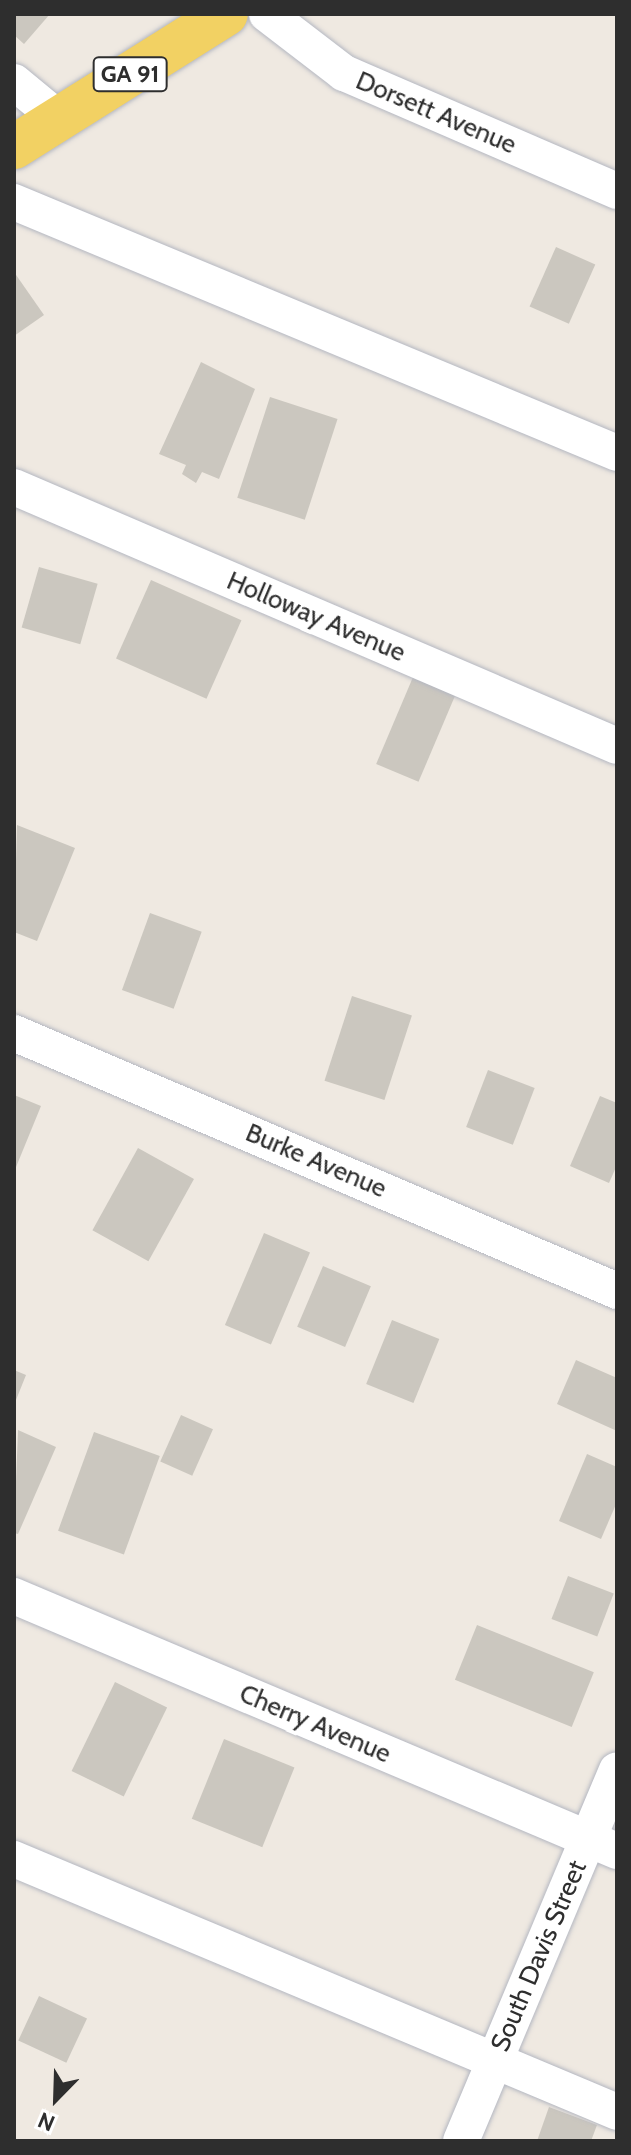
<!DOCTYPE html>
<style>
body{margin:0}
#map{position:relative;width:631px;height:2155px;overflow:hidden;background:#efe9e1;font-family:Cabin,sans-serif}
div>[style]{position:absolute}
.building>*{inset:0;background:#cbc7bf;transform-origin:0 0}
.roads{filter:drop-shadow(0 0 2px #b4b7c1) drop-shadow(0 0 2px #b4b7c1)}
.minor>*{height:36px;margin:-18px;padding:0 18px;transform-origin:18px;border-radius:18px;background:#fff}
.major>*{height:44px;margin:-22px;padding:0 22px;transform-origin:22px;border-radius:22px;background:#f2d163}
span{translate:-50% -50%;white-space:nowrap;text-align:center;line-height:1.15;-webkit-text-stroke:8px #fff;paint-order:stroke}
.shield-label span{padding:2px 6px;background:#fff;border:2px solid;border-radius:6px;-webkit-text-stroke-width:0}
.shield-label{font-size:24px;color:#2e2e2e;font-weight:700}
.street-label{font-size:26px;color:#2e2e2e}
.frame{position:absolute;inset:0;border:16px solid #2e2e2e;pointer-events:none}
.north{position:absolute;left:16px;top:2059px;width:80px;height:80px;-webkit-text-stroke:6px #fff;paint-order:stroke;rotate:203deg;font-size:22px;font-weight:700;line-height:32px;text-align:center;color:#2e2e2e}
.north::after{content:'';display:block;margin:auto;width:28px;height:36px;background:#2e2e2e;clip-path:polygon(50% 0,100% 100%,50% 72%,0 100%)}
</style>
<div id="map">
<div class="building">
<i style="clip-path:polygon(14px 14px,50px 14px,24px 44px,14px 35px)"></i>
<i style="left:556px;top:247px;width:43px;height:65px;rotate:24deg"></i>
<i style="clip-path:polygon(14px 272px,44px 315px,14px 336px)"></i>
<i style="clip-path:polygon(201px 362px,255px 389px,219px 479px,202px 472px,196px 483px,182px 474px,186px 465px,159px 454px)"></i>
<i style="left:270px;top:397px;width:71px;height:106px;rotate:18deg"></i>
<i style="left:39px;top:567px;width:61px;height:63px;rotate:16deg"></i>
<i style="left:151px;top:580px;width:99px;height:86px;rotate:24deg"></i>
<i style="left:416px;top:670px;width:46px;height:102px;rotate:23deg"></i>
<i style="clip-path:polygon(17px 825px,75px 848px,37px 941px,14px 932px)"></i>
<i style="left:150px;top:913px;width:55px;height:82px;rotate:20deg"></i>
<i style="left:352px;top:996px;width:63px;height:89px;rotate:18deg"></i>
<i style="left:488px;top:1070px;width:50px;height:61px;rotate:21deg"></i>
<i style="clip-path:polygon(14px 1095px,41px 1106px,14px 1172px)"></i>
<i style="clip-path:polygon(600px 1096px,617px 1103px,617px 1165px,609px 1183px,570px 1166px)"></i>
<i style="left:138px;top:1148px;width:64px;height:94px;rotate:29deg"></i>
<i style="left:264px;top:1233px;width:50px;height:100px;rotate:23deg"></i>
<i style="left:323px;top:1266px;width:52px;height:66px;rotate:23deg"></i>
<i style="left:392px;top:1320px;width:51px;height:69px;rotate:22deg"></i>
<i style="clip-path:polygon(576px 1360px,617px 1378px,617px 1431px,557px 1404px)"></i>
<i style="clip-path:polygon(14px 1370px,26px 1375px,14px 1405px)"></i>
<i style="left:181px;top:1415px;width:35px;height:51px;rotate:24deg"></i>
<i style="clip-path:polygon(18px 1430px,56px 1447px,18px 1534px,14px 1533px)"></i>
<i style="left:94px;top:1432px;width:70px;height:105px;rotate:20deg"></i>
<i style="clip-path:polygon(587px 1454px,617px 1467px,617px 1502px,601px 1539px,559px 1521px)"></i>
<i style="left:568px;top:1576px;width:49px;height:46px;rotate:21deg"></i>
<i style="left:477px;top:1625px;width:126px;height:59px;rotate:22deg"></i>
<i style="left:115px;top:1682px;width:58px;height:99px;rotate:26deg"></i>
<i style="left:224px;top:1739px;width:76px;height:86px;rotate:22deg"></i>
<i style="left:39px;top:1996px;width:53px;height:49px;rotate:25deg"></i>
<i style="clip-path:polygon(549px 2107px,597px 2125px,591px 2141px,537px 2141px)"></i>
</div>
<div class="roads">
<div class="minor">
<i style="left:267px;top:14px;width:97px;rotate:37.5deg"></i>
<i style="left:344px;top:73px;width:297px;rotate:23.4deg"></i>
<i style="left:14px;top:82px;width:58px;rotate:39.4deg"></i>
<i style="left:14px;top:202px;width:653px;rotate:22.6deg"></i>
<i style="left:14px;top:487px;width:656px;rotate:23.24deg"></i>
<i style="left:14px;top:1033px;width:656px;rotate:23.16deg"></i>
<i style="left:14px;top:1596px;width:655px;rotate:22.92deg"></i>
<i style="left:14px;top:1859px;width:654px;rotate:22.76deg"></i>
<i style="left:461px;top:2141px;width:402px;rotate:-67.2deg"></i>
</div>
<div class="major">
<i style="left:14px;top:147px;width:250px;rotate:-32.1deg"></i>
</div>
</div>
<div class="shield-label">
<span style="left:130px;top:74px">GA 91</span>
</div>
<div class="street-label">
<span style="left:436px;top:113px;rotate:23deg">Dorsett Avenue</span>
<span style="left:316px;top:617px;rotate:23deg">Holloway Avenue</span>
<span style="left:316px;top:1161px;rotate:23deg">Burke Avenue</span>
<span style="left:315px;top:1724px;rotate:23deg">Cherry Avenue</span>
<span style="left:539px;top:1956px;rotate:-67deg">South Davis Street</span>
</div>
<div class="frame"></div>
<div class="north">N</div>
</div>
